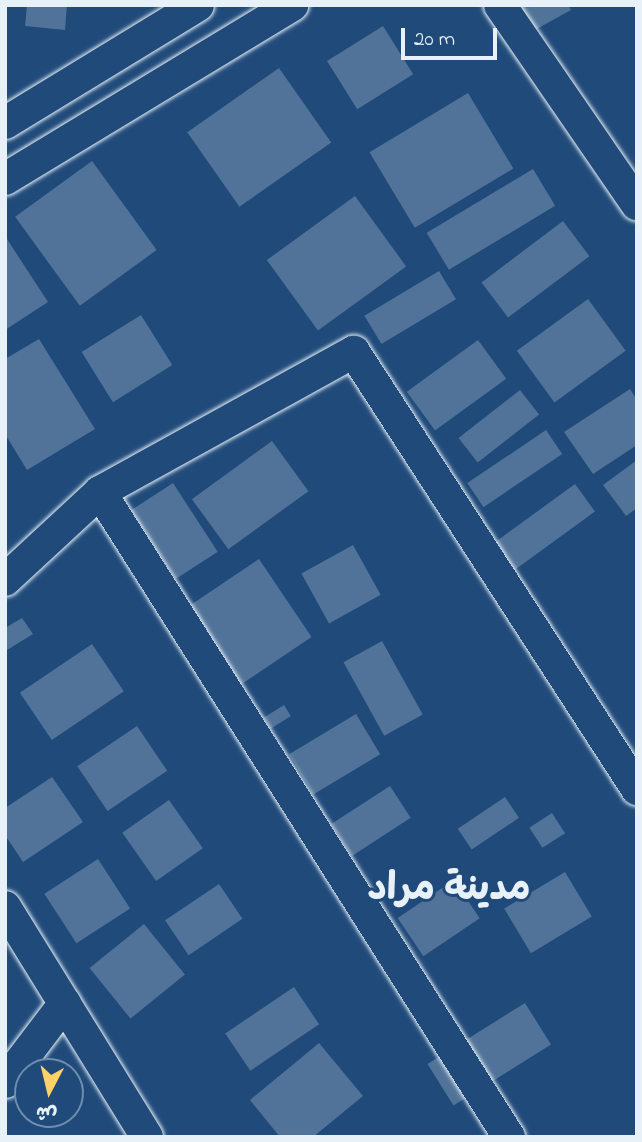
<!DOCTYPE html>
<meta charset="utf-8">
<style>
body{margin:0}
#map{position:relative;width:642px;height:1142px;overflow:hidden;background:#1f4a7a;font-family:"Indie Flower","Playpen Sans Arabic",sans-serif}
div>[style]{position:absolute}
.building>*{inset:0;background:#517399;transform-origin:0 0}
.roads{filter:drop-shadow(0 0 2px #e8f1f8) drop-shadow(0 0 2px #e8f1f8)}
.minor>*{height:32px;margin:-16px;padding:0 16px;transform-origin:16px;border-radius:16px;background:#1f4a7a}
span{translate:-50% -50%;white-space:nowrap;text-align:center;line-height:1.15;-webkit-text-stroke:6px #1f4a7a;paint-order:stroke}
.district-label{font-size:38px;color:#e8f1f8;font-weight:700}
.frame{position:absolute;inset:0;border:7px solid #e8f1f8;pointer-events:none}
.north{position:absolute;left:14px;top:1058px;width:70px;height:70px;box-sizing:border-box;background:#1f4a7a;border:2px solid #6f8dac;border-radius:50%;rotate:187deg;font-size:19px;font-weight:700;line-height:28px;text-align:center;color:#e8f1f8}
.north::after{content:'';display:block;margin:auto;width:24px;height:32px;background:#ffd166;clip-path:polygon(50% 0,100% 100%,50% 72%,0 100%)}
.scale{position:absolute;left:401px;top:28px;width:96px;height:32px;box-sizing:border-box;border:4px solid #e8f1f8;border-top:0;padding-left:9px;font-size:21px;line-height:24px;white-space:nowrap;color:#e8f1f8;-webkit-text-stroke:5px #1f4a7a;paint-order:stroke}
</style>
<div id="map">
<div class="building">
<i style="clip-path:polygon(27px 5px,67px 5px,65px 30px,25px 26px)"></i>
<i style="clip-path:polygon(504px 5px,568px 5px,571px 10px,522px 37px)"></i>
<i style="left:383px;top:26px;width:57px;height:66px;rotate:58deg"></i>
<i style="left:279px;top:68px;width:91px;height:112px;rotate:55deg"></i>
<i style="left:468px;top:93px;width:88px;height:115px;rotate:59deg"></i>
<i style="left:92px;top:161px;width:110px;height:95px;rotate:54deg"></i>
<i style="left:533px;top:169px;width:43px;height:124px;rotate:59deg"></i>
<i style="left:355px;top:196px;width:87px;height:109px;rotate:54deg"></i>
<i style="left:563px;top:221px;width:44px;height:102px;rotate:53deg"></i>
<i style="clip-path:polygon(5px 236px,48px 302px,5px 330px)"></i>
<i style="left:439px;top:271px;width:33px;height:87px;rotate:59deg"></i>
<i style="left:588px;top:299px;width:64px;height:88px;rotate:54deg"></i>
<i style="left:141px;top:315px;width:59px;height:70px;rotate:58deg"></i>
<i style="clip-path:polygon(39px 339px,95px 429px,27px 470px,5px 434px,5px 359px)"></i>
<i style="left:478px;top:340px;width:48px;height:88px;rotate:54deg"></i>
<i style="clip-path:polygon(630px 389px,637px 400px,637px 445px,593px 474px,564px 432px)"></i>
<i style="left:520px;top:390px;width:31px;height:78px;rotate:52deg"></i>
<i style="left:546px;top:430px;width:29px;height:95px;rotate:56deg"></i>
<i style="left:272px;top:441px;width:62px;height:99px;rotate:54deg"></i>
<i style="clip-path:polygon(637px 460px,637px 508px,626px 516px,603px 485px)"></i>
<i style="left:173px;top:483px;width:82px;height:50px;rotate:57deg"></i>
<i style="left:575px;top:484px;width:34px;height:119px;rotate:54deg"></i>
<i style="left:353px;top:545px;width:57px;height:59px;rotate:61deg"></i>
<i style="left:259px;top:559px;width:94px;height:95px;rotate:56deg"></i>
<i style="clip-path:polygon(22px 618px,33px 634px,7px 650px,5px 628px)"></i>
<i style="left:382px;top:641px;width:84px;height:44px;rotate:61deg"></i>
<i style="left:92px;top:644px;width:57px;height:87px;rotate:56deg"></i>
<i style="left:284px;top:705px;width:13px;height:24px;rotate:58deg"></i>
<i style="left:356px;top:714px;width:47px;height:78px;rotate:59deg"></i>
<i style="left:137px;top:726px;width:54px;height:72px;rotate:56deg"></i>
<i style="clip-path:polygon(52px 777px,83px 822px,23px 862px,5px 835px,5px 808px)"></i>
<i style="left:390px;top:786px;width:38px;height:70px;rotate:57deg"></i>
<i style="left:505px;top:797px;width:25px;height:57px;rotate:56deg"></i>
<i style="left:169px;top:800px;width:59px;height:57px;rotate:55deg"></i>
<i style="left:552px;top:813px;width:24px;height:27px;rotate:57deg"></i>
<i style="left:98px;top:859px;width:59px;height:64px;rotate:57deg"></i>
<i style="left:565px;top:872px;width:52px;height:71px;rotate:59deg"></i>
<i style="left:454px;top:880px;width:46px;height:68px;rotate:56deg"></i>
<i style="left:219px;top:884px;width:42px;height:65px;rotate:56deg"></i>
<i style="left:144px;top:924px;width:65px;height:70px;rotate:51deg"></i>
<i style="left:294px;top:987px;width:45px;height:83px;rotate:56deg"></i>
<i style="left:525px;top:1003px;width:49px;height:115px;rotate:58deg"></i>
<i style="clip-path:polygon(319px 1043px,363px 1096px,313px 1137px,280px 1137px,250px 1100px)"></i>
</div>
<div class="roads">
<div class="minor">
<i style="left:500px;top:5px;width:242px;rotate:55.5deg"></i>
<i style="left:5px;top:123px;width:226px;rotate:-31.4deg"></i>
<i style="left:5px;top:179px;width:336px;rotate:-31.2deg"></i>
<i style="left:100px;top:492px;width:764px;rotate:57.62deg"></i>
<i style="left:5px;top:580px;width:129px;rotate:-42.8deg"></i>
<i style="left:100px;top:492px;width:290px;rotate:-28.9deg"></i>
<i style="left:354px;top:352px;width:521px;rotate:57.07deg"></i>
<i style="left:5px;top:907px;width:270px;rotate:58.3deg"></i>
<i style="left:5px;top:1082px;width:99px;rotate:-52.8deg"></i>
</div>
</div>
<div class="district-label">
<span style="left:449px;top:891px">مدينة مراد</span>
</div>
<div class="frame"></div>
<div class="north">ش</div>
<div class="scale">20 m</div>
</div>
